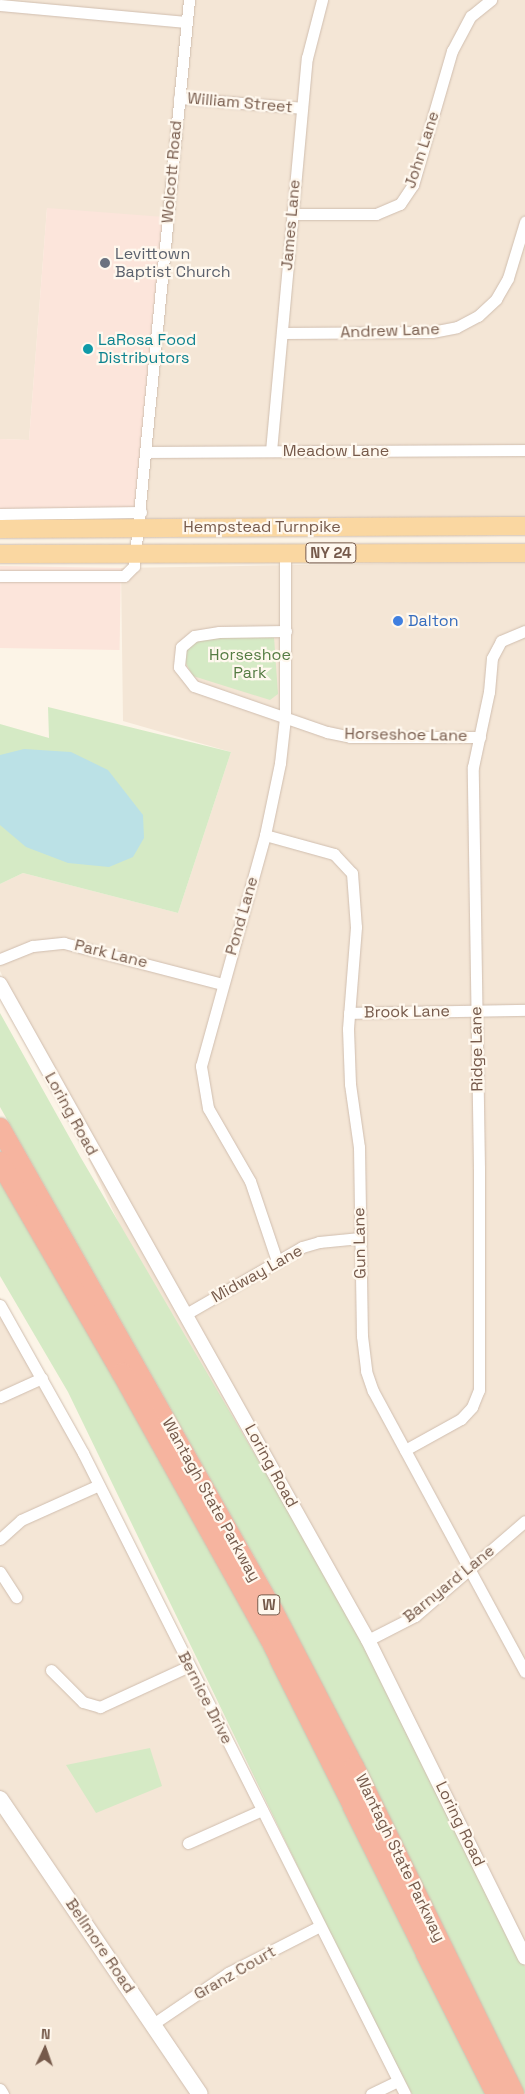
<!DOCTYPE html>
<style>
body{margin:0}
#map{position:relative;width:525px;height:2094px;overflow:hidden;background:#fcf4e7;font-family:"Space Grotesk",sans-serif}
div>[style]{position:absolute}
.residential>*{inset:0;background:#f4e6d6}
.commercial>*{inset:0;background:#fce5db;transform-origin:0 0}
.green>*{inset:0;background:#d5eac5}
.water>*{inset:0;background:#bbe1e6}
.roads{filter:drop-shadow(0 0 1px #d0beaf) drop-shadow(0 0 1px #d0beaf)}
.minor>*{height:11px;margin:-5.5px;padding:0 5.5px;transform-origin:5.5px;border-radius:5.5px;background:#fff}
.tertiary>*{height:14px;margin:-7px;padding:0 7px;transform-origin:7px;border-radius:7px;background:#fff}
.secondary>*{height:16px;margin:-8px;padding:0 8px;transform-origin:8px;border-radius:8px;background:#fff}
.primary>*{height:18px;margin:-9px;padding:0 9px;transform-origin:9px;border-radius:9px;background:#fad7a1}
.motorway>*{height:20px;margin:-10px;padding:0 10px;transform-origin:10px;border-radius:10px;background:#f6b49f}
.dots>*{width:14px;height:14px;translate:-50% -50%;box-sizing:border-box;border:2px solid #fff8ee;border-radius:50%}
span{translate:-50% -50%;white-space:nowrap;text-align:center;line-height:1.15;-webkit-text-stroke:4.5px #fff8ee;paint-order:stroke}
.shield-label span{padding:1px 4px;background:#fff8ee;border:1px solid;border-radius:4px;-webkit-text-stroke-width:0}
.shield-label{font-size:15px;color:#765a4b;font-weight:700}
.street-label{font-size:16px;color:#765a4b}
.worship-label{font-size:16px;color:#5b616d}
.left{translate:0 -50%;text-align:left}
.culture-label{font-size:16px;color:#0d838f}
.shop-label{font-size:16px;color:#366cbe}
.park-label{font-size:16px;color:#557c43}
.north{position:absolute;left:20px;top:2024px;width:50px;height:50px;-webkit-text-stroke:4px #fff8ee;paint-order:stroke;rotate:3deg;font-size:14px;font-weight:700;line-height:20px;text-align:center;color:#765a4b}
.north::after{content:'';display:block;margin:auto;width:18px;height:22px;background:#765a4b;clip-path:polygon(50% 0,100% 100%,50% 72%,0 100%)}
</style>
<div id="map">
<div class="residential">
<i style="clip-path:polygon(0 0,525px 0,525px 517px,134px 519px,47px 208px,29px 440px,0 439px)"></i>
<i style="clip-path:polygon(525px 561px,525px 2085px,0 971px,0 884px,23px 873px,178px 913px,231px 752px,123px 721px,121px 568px)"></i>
<i style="clip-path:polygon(0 1297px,71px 1421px,407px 2094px,0 2094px)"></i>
</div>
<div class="commercial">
<i style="clip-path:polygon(47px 208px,164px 217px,134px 519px,0 521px,0 439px,29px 440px)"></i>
<i style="left:0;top:566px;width:121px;height:82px;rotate:1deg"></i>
</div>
<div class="green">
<i style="clip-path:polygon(201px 637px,274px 637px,278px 694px,270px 700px,193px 676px,184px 660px,185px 651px)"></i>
<i style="clip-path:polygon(48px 707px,231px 752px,178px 913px,23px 873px,0 884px,0 724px,49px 738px)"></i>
<i style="clip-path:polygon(0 1013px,81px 1158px,366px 1644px,489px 1891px,525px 1967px,525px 2094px,281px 1604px,0 1107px)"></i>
<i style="clip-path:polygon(0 1182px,187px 1504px,340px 1792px,485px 2094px,412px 2094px,369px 2014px,68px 1392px,0 1276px)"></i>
<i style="clip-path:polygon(150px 1748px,162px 1786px,96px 1813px,66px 1765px)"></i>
</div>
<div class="water">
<i style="clip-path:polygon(24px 749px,71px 752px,108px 770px,143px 815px,144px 838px,133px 857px,109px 867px,68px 863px,26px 847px,0 825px,0 755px)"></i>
</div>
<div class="roads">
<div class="minor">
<i style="left:0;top:5px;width:187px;rotate:5.2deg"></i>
<i style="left:179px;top:98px;width:123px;rotate:4.6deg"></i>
<i style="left:292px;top:214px;width:84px"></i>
<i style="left:376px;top:214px;width:26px;rotate:-23deg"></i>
<i style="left:400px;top:204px;width:23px;rotate:-56deg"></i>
<i style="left:413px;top:185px;width:140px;rotate:-73.8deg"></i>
<i style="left:452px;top:51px;width:40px;rotate:-62deg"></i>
<i style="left:471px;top:16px;width:26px;rotate:-39deg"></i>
<i style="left:282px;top:333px;width:150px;rotate:-0.4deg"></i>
<i style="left:432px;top:332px;width:25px;rotate:-11deg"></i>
<i style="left:457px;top:327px;width:24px;rotate:-28deg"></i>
<i style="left:478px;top:316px;width:25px;rotate:-43deg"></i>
<i style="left:496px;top:299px;width:24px;rotate:-60deg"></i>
<i style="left:508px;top:278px;width:59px;rotate:-73.1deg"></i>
<i style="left:271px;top:451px;width:395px;rotate:-84.8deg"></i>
<i style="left:307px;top:58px;width:60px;rotate:-75.5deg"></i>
<i style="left:147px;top:452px;width:378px;rotate:-0.3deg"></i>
<i style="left:0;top:514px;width:141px;rotate:-0.8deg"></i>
<i style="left:0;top:576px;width:124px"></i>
<i style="left:124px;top:576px;width:14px;rotate:-45deg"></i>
<i style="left:134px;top:566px;width:569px;rotate:-84.45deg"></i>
<i style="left:286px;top:631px;width:67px;rotate:179.1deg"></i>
<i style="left:219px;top:632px;width:25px;rotate:171deg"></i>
<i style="left:194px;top:636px;width:17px;rotate:140deg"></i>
<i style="left:181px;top:647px;width:20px;rotate:96deg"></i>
<i style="left:179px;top:667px;width:24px;rotate:52deg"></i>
<i style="left:194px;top:686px;width:141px;rotate:19.1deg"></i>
<i style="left:327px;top:732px;width:24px;rotate:12deg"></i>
<i style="left:350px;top:737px;width:130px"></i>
<i style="left:265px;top:835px;width:72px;rotate:15.4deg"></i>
<i style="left:334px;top:854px;width:26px;rotate:47deg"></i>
<i style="left:352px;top:873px;width:54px;rotate:85.8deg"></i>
<i style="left:356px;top:927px;width:102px;rotate:94.5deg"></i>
<i style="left:348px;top:1029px;width:55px;rotate:87.9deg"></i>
<i style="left:350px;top:1084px;width:64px;rotate:81.9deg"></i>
<i style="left:359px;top:1147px;width:189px;rotate:89.1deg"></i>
<i style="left:362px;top:1336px;width:35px;rotate:83deg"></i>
<i style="left:366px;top:1371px;width:21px;rotate:71deg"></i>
<i style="left:373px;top:1391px;width:319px;rotate:61.6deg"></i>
<i style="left:0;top:959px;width:35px;rotate:-22deg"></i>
<i style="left:33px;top:946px;width:31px;rotate:-6deg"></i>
<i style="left:64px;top:943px;width:163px;rotate:14.5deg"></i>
<i style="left:349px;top:1013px;width:176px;rotate:-1deg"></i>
<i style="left:277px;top:1261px;width:84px;rotate:-108.6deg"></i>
<i style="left:250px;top:1181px;width:84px;rotate:-119.9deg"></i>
<i style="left:208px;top:1108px;width:43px;rotate:-99.5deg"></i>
<i style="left:201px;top:1066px;width:240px;rotate:-74.5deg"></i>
<i style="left:265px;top:835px;width:74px;rotate:-78.2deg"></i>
<i style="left:280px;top:763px;width:45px;rotate:-83.7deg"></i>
<i style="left:285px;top:718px;width:164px;rotate:-90deg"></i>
<i style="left:0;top:1305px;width:170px;rotate:60.7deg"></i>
<i style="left:83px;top:1453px;width:717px;rotate:63.33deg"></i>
<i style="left:186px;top:1314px;width:134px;rotate:-30deg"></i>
<i style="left:302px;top:1247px;width:18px;rotate:-16deg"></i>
<i style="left:319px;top:1242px;width:41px;rotate:-5.6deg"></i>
<i style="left:0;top:1397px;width:46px;rotate:-24.3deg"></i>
<i style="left:405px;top:1450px;width:64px;rotate:-29deg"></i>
<i style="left:461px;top:1419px;width:16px;rotate:-47deg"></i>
<i style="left:472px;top:1407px;width:18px;rotate:-68deg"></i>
<i style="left:479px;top:1390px;width:222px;rotate:-90deg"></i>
<i style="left:479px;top:1168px;width:401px;rotate:-90.9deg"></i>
<i style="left:473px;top:767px;width:77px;rotate:-78deg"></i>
<i style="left:489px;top:692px;width:34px;rotate:-85deg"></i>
<i style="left:492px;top:658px;width:19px;rotate:-62deg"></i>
<i style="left:501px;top:641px;width:26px;rotate:-23deg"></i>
<i style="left:0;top:1539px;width:28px;rotate:-42deg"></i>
<i style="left:21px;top:1520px;width:85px;rotate:-24.2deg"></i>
<i style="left:0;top:1572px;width:30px;rotate:57deg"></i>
<i style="left:368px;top:1640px;width:53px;rotate:-27.1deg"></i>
<i style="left:415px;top:1616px;width:145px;rotate:-40.8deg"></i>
<i style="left:51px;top:1670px;width:45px;rotate:45deg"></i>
<i style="left:83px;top:1702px;width:18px;rotate:16deg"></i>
<i style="left:100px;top:1707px;width:98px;rotate:-24.7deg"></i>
<i style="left:188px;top:1843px;width:81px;rotate:-24deg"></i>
<i style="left:153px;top:2024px;width:91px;rotate:-34.2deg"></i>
<i style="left:228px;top:1973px;width:103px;rotate:-27.1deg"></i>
<i style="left:0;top:2089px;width:6px;rotate:59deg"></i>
<i style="left:371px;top:2094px;width:30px;rotate:-26deg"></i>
</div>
<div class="tertiary">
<i style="left:0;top:984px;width:752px;rotate:60.71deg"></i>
<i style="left:368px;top:1640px;width:354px;rotate:63.7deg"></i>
</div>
<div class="secondary">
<i style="left:0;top:1799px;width:356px;rotate:55.9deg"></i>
</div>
<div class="primary">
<i style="left:0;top:529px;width:525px;rotate:-0.33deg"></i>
<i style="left:0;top:554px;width:525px;rotate:-0.11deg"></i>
</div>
<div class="motorway">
<i style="left:0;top:1128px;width:555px;rotate:60.52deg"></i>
<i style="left:273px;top:1611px;width:176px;rotate:62.6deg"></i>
<i style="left:354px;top:1767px;width:364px;rotate:63.9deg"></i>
<i style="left:0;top:1162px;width:244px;rotate:60deg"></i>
<i style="left:122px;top:1373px;width:304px;rotate:60.9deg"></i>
<i style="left:270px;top:1639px;width:508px;rotate:63.59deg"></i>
</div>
</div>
<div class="dots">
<i style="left:105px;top:263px;background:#6b7280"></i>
<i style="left:88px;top:349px;background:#0f9aa8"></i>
<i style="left:398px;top:621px;background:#3f7fe0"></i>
</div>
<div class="shield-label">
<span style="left:331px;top:553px">NY 24</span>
<span style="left:269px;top:1605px">W</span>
</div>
<div class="street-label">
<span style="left:240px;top:103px;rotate:5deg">William Street</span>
<span style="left:422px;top:150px;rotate:-72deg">John Lane</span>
<span style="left:172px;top:172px;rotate:-85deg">Wolcott Road</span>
<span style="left:291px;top:225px;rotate:-85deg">James Lane</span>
<span style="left:390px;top:331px;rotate:-2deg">Andrew Lane</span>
<span style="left:336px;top:451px">Meadow Lane</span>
<span style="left:262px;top:527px">Hempstead Turnpike</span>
<span style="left:406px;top:735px;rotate:1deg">Horseshoe Lane</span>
<span style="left:242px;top:916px;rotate:-74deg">Pond Lane</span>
<span style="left:111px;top:954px;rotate:14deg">Park Lane</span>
<span style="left:407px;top:1012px;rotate:-1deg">Brook Lane</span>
<span style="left:477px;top:1049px;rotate:-91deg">Ridge Lane</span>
<span style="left:71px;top:1114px;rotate:61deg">Loring Road</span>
<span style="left:360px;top:1243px;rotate:-91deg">Gun Lane</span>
<span style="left:257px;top:1274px;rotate:-29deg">Midway Lane</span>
<span style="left:271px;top:1466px;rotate:61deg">Loring Road</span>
<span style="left:211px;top:1500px;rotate:61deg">Wantagh State Parkway</span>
<span style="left:449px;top:1584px;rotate:-39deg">Barnyard Lane</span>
<span style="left:205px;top:1698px;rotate:63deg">Bernice Drive</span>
<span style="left:460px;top:1824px;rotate:64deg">Loring Road</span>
<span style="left:400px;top:1858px;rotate:64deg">Wantagh State Parkway</span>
<span style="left:100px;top:1946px;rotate:56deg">Bellmore Road</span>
<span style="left:235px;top:1973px;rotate:-30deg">Granz Court</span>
</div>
<div class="worship-label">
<span class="left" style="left:115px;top:263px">Levittown<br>Baptist Church</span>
</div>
<div class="culture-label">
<span class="left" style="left:98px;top:349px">LaRosa Food<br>Distributors</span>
</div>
<div class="shop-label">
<span class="left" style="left:408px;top:621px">Dalton</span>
</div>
<div class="park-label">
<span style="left:250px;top:664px">Horseshoe<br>Park</span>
</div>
<div class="north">N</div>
</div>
